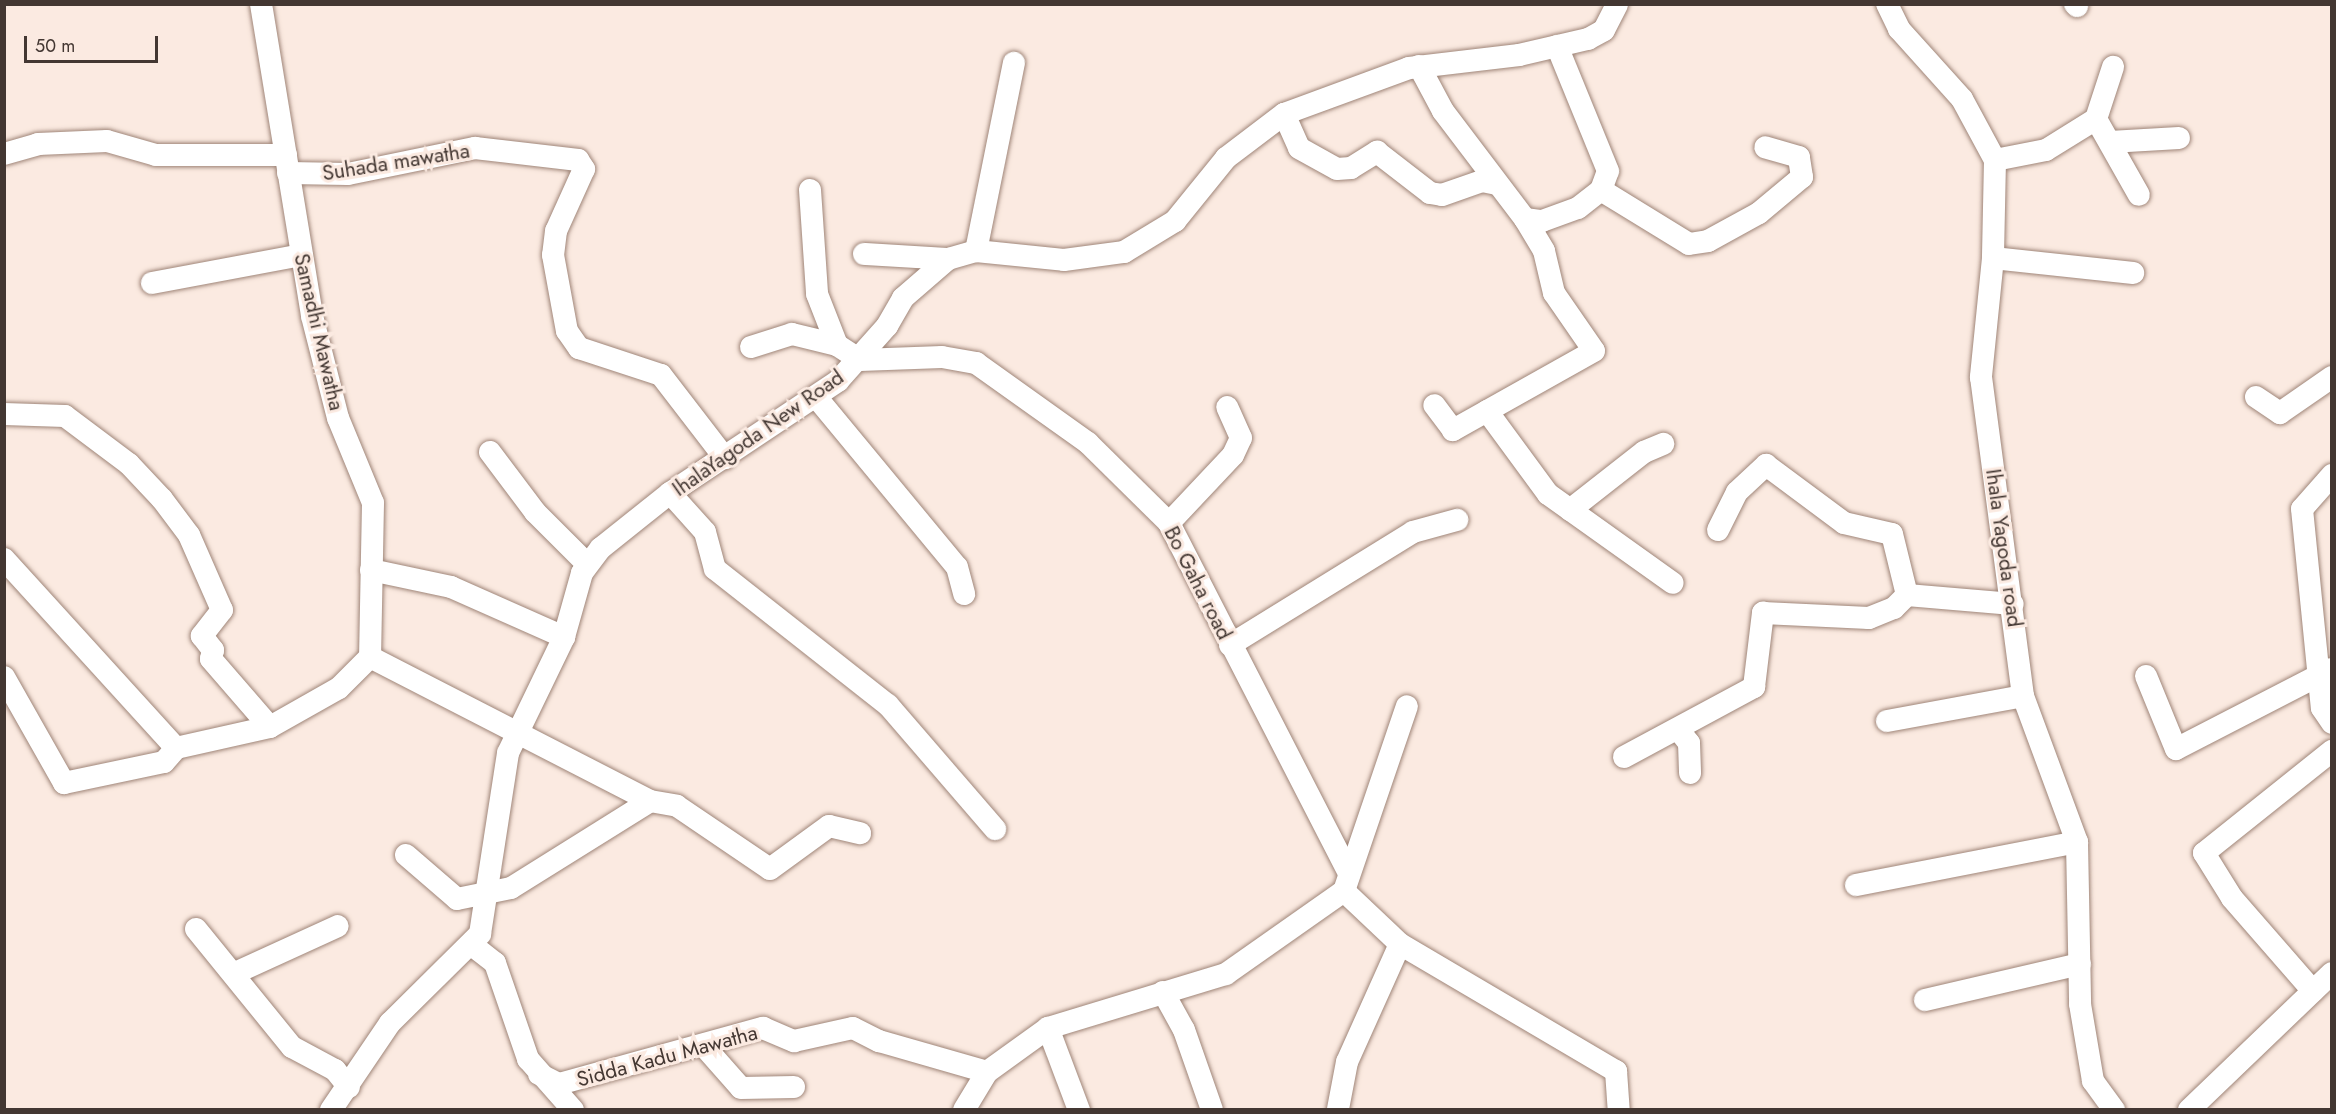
<!DOCTYPE html>
<style>
body{margin:0}
#map{position:relative;width:2336px;height:1114px;overflow:hidden;background:#fbeae1;font-family:Jost,sans-serif}
div>[style]{position:absolute}
.roads{filter:drop-shadow(0 0 2px #9f8578) drop-shadow(0 0 2px #9f8578)}
.minor>*{height:22px;margin:-11px;padding:0 11px;transform-origin:11px;border-radius:11px;background:#fff}
span{translate:-50% -50%;white-space:nowrap;text-align:center;line-height:1.15;-webkit-text-stroke:6px #fbeae1;paint-order:stroke}
.street-label{font-size:21px;color:#433732}
.frame{position:absolute;inset:0;border:6px solid #433732;pointer-events:none}
.scale{position:absolute;left:24px;top:36px;width:134px;height:27px;box-sizing:border-box;border:3px solid #433732;border-top:0;padding-left:8px;font-size:18px;line-height:21px;white-space:nowrap;color:#433732;-webkit-text-stroke:4px #fbeae1;paint-order:stroke}
</style>
<div id="map">
<div class="roads">
<div class="minor">
<i style="left:261px;top:4px;width:316px;rotate:80.7deg"></i>
<i style="left:312px;top:316px;width:105px;rotate:75.7deg"></i>
<i style="left:338px;top:418px;width:92px;rotate:67.6deg"></i>
<i style="left:373px;top:503px;width:154px;rotate:91.1deg"></i>
<i style="left:1887px;top:4px;width:28px;rotate:64deg"></i>
<i style="left:1899px;top:29px;width:94px;rotate:48deg"></i>
<i style="left:1962px;top:99px;width:69px;rotate:61.6deg"></i>
<i style="left:1995px;top:160px;width:98px;rotate:91.2deg"></i>
<i style="left:1993px;top:258px;width:120px;rotate:95.8deg"></i>
<i style="left:1981px;top:377px;width:322px;rotate:82.5deg"></i>
<i style="left:2023px;top:696px;width:156px;rotate:69.7deg"></i>
<i style="left:2077px;top:842px;width:162px;rotate:88.9deg"></i>
<i style="left:2080px;top:1004px;width:78px;rotate:80.4deg"></i>
<i style="left:2093px;top:1081px;width:36px;rotate:54deg"></i>
<i style="left:2075px;top:4px;width:3px;rotate:45deg"></i>
<i style="left:1419px;top:66px;width:51px;rotate:61.9deg"></i>
<i style="left:1443px;top:111px;width:136px;rotate:52.8deg"></i>
<i style="left:1525px;top:219px;width:37px;rotate:59deg"></i>
<i style="left:1544px;top:251px;width:43px;rotate:76.6deg"></i>
<i style="left:1554px;top:293px;width:70px;rotate:55.4deg"></i>
<i style="left:1594px;top:351px;width:162px;rotate:150.7deg"></i>
<i style="left:1453px;top:430px;width:31px;rotate:-127deg"></i>
<i style="left:1284px;top:114px;width:37px;rotate:66deg"></i>
<i style="left:1299px;top:148px;width:43px;rotate:28.9deg"></i>
<i style="left:1337px;top:169px;width:14px;rotate:-4deg"></i>
<i style="left:1351px;top:168px;width:31px;rotate:-32deg"></i>
<i style="left:1377px;top:152px;width:67px;rotate:37.7deg"></i>
<i style="left:1430px;top:193px;width:12px;rotate:9deg"></i>
<i style="left:1442px;top:195px;width:42px;rotate:-19.3deg"></i>
<i style="left:1482px;top:181px;width:15px;rotate:11deg"></i>
<i style="left:2096px;top:119px;width:87px;rotate:60.5deg"></i>
<i style="left:2110px;top:142px;width:69px;rotate:-3.3deg"></i>
<i style="left:4px;top:154px;width:35px;rotate:-16deg"></i>
<i style="left:38px;top:144px;width:69px;rotate:-2.5deg"></i>
<i style="left:107px;top:141px;width:51px;rotate:15.9deg"></i>
<i style="left:156px;top:155px;width:130px"></i>
<i style="left:1995px;top:160px;width:52px;rotate:-11.1deg"></i>
<i style="left:2046px;top:150px;width:59px;rotate:-31.8deg"></i>
<i style="left:2096px;top:119px;width:55px;rotate:-71.9deg"></i>
<i style="left:288px;top:173px;width:60px;rotate:1deg"></i>
<i style="left:348px;top:174px;width:130px;rotate:-11.6deg"></i>
<i style="left:475px;top:148px;width:104px;rotate:6.6deg"></i>
<i style="left:578px;top:160px;width:11px;rotate:56deg"></i>
<i style="left:584px;top:169px;width:68px;rotate:114.3deg"></i>
<i style="left:556px;top:231px;width:24px;rotate:97deg"></i>
<i style="left:553px;top:255px;width:77px;rotate:79.6deg"></i>
<i style="left:567px;top:331px;width:21px;rotate:55deg"></i>
<i style="left:579px;top:348px;width:86px;rotate:18.2deg"></i>
<i style="left:661px;top:375px;width:105px;rotate:52.4deg"></i>
<i style="left:810px;top:190px;width:104px;rotate:86.1deg"></i>
<i style="left:817px;top:294px;width:55px;rotate:68.6deg"></i>
<i style="left:837px;top:345px;width:27px;rotate:33deg"></i>
<i style="left:860px;top:360px;width:82px;rotate:-2.1deg"></i>
<i style="left:942px;top:357px;width:35px;rotate:10deg"></i>
<i style="left:976px;top:363px;width:138px;rotate:35.5deg"></i>
<i style="left:1088px;top:443px;width:114px;rotate:44.6deg"></i>
<i style="left:1169px;top:523px;width:394px;rotate:62.8deg"></i>
<i style="left:1601px;top:190px;width:103px;rotate:31.5deg"></i>
<i style="left:1689px;top:244px;width:19px;rotate:-9deg"></i>
<i style="left:1708px;top:241px;width:58px;rotate:-28.8deg"></i>
<i style="left:1759px;top:213px;width:56px;rotate:-39.9deg"></i>
<i style="left:1802px;top:177px;width:20px;rotate:-99deg"></i>
<i style="left:1799px;top:157px;width:35px;rotate:-164deg"></i>
<i style="left:1525px;top:219px;width:17px;rotate:7deg"></i>
<i style="left:1542px;top:221px;width:38px;rotate:-20deg"></i>
<i style="left:1578px;top:208px;width:29px;rotate:-38deg"></i>
<i style="left:1601px;top:190px;width:20px;rotate:-70deg"></i>
<i style="left:1608px;top:171px;width:135px;rotate:-112.2deg"></i>
<i style="left:976px;top:251px;width:192px;rotate:-78.6deg"></i>
<i style="left:864px;top:254px;width:84px;rotate:3.4deg"></i>
<i style="left:1993px;top:258px;width:141px;rotate:6.1deg"></i>
<i style="left:152px;top:283px;width:152px;rotate:-10.6deg"></i>
<i style="left:751px;top:347px;width:43px;rotate:-17.6deg"></i>
<i style="left:792px;top:334px;width:46px;rotate:13.7deg"></i>
<i style="left:2256px;top:397px;width:29px;rotate:34deg"></i>
<i style="left:2280px;top:413px;width:63px;rotate:-34.7deg"></i>
<i style="left:817px;top:398px;width:219px;rotate:50.4deg"></i>
<i style="left:957px;top:567px;width:28px;rotate:75deg"></i>
<i style="left:1487px;top:411px;width:103px;rotate:53.7deg"></i>
<i style="left:1548px;top:494px;width:153px;rotate:35.5deg"></i>
<i style="left:4px;top:414px;width:61px;rotate:1.9deg"></i>
<i style="left:65px;top:416px;width:80px;rotate:36.9deg"></i>
<i style="left:129px;top:464px;width:48px;rotate:46.7deg"></i>
<i style="left:162px;top:499px;width:45px;rotate:53.1deg"></i>
<i style="left:189px;top:535px;width:82px;rotate:66.3deg"></i>
<i style="left:222px;top:610px;width:33px;rotate:128deg"></i>
<i style="left:202px;top:636px;width:18px;rotate:52deg"></i>
<i style="left:213px;top:650px;width:9px;rotate:103deg"></i>
<i style="left:211px;top:659px;width:90px;rotate:49.1deg"></i>
<i style="left:490px;top:452px;width:75px;rotate:53.1deg"></i>
<i style="left:535px;top:512px;width:74px;rotate:45deg"></i>
<i style="left:2332px;top:475px;width:45px;rotate:131.4deg"></i>
<i style="left:2302px;top:509px;width:200px;rotate:84.3deg"></i>
<i style="left:2322px;top:708px;width:18px;rotate:56deg"></i>
<i style="left:670px;top:493px;width:52px;rotate:48.1deg"></i>
<i style="left:705px;top:532px;width:38px;rotate:75deg"></i>
<i style="left:715px;top:569px;width:220px;rotate:38.2deg"></i>
<i style="left:888px;top:705px;width:164px;rotate:49.2deg"></i>
<i style="left:1570px;top:510px;width:94px;rotate:-38.1deg"></i>
<i style="left:1644px;top:452px;width:21px;rotate:-23deg"></i>
<i style="left:1169px;top:523px;width:93px;rotate:-46.7deg"></i>
<i style="left:1233px;top:455px;width:19px;rotate:-65deg"></i>
<i style="left:1241px;top:438px;width:34px;rotate:-114deg"></i>
<i style="left:1718px;top:530px;width:42px;rotate:-63.4deg"></i>
<i style="left:1737px;top:492px;width:40px;rotate:-43deg"></i>
<i style="left:1766px;top:465px;width:97px;rotate:36.6deg"></i>
<i style="left:1844px;top:523px;width:49px;rotate:12.9deg"></i>
<i style="left:1892px;top:534px;width:63px;rotate:76.2deg"></i>
<i style="left:4px;top:559px;width:256px;rotate:47.7deg"></i>
<i style="left:371px;top:570px;width:82px;rotate:12deg"></i>
<i style="left:451px;top:587px;width:124px;rotate:23.9deg"></i>
<i style="left:1230px;top:645px;width:215px;rotate:-31.7deg"></i>
<i style="left:1413px;top:532px;width:46px;rotate:-15.3deg"></i>
<i style="left:370px;top:657px;width:315px;rotate:27.2deg"></i>
<i style="left:2146px;top:676px;width:79px;rotate:67.7deg"></i>
<i style="left:2176px;top:749px;width:174px;rotate:-27.3deg"></i>
<i style="left:4px;top:677px;width:122px;rotate:60.5deg"></i>
<i style="left:64px;top:783px;width:102px;rotate:-11.9deg"></i>
<i style="left:164px;top:762px;width:18px;rotate:-49deg"></i>
<i style="left:176px;top:748px;width:96px;rotate:-12.6deg"></i>
<i style="left:270px;top:727px;width:79px;rotate:-29.5deg"></i>
<i style="left:339px;top:688px;width:44px;rotate:-45deg"></i>
<i style="left:1887px;top:721px;width:138px;rotate:-10.4deg"></i>
<i style="left:1678px;top:729px;width:18px;rotate:52deg"></i>
<i style="left:1689px;top:743px;width:30px;rotate:88deg"></i>
<i style="left:1624px;top:757px;width:148px;rotate:-28.3deg"></i>
<i style="left:1754px;top:687px;width:75px;rotate:-83.1deg"></i>
<i style="left:1763px;top:613px;width:106px;rotate:2.7deg"></i>
<i style="left:1869px;top:618px;width:27px;rotate:-22deg"></i>
<i style="left:1894px;top:608px;width:18px;rotate:-45deg"></i>
<i style="left:1907px;top:595px;width:106px;rotate:4.9deg"></i>
<i style="left:406px;top:855px;width:67px;rotate:40.8deg"></i>
<i style="left:457px;top:899px;width:55px;rotate:-11.5deg"></i>
<i style="left:511px;top:888px;width:164px;rotate:-32deg"></i>
<i style="left:650px;top:801px;width:27px;rotate:10deg"></i>
<i style="left:677px;top:806px;width:112px;rotate:34.1deg"></i>
<i style="left:770px;top:869px;width:73px;rotate:-36.1deg"></i>
<i style="left:829px;top:826px;width:32px;rotate:13deg"></i>
<i style="left:1856px;top:885px;width:225px;rotate:-11deg"></i>
<i style="left:1344px;top:891px;width:77px;rotate:43.4deg"></i>
<i style="left:1400px;top:944px;width:251px;rotate:30.5deg"></i>
<i style="left:1616px;top:1071px;width:39px;rotate:86deg"></i>
<i style="left:196px;top:929px;width:152px;rotate:50.9deg"></i>
<i style="left:292px;top:1047px;width:49px;rotate:28.1deg"></i>
<i style="left:335px;top:1070px;width:22px;rotate:51deg"></i>
<i style="left:472px;top:945px;width:29px;rotate:38deg"></i>
<i style="left:495px;top:963px;width:102px;rotate:71deg"></i>
<i style="left:528px;top:1059px;width:68px;rotate:48.6deg"></i>
<i style="left:233px;top:974px;width:115px;rotate:-24.6deg"></i>
<i style="left:2313px;top:991px;width:123px;rotate:-131.1deg"></i>
<i style="left:2232px;top:898px;width:53px;rotate:-121.9deg"></i>
<i style="left:2204px;top:853px;width:164px;rotate:-38.6deg"></i>
<i style="left:1163px;top:992px;width:43px;rotate:61.1deg"></i>
<i style="left:1184px;top:1030px;width:85px;rotate:70.7deg"></i>
<i style="left:1925px;top:1000px;width:159px;rotate:-13.1deg"></i>
<i style="left:1048px;top:1028px;width:88px;rotate:69.3deg"></i>
<i style="left:703px;top:1045px;width:57px;rotate:48.5deg"></i>
<i style="left:741px;top:1088px;width:53px;rotate:-1.1deg"></i>
<i style="left:539px;top:1074px;width:22px;rotate:27deg"></i>
<i style="left:559px;top:1084px;width:212px;rotate:-15.4deg"></i>
<i style="left:763px;top:1028px;width:34px;rotate:23deg"></i>
<i style="left:794px;top:1041px;width:60px;rotate:-12.4deg"></i>
<i style="left:853px;top:1028px;width:29px;rotate:27deg"></i>
<i style="left:879px;top:1041px;width:112px;rotate:16deg"></i>
<i style="left:987px;top:1072px;width:75px;rotate:-35.8deg"></i>
<i style="left:1048px;top:1028px;width:186px;rotate:-16.9deg"></i>
<i style="left:1226px;top:974px;width:144px;rotate:-35.1deg"></i>
<i style="left:1344px;top:891px;width:195px;rotate:-71.2deg"></i>
<i style="left:1338px;top:1109px;width:48px;rotate:-79.2deg"></i>
<i style="left:1347px;top:1062px;width:129px;rotate:-65.8deg"></i>
<i style="left:331px;top:1110px;width:105px;rotate:-55.9deg"></i>
<i style="left:390px;top:1023px;width:127px;rotate:-44.7deg"></i>
<i style="left:480px;top:934px;width:183px;rotate:-81.2deg"></i>
<i style="left:508px;top:753px;width:129px;rotate:-64.2deg"></i>
<i style="left:564px;top:637px;width:66px;rotate:-74.3deg"></i>
<i style="left:582px;top:573px;width:31px;rotate:-53deg"></i>
<i style="left:601px;top:548px;width:88px;rotate:-38.6deg"></i>
<i style="left:670px;top:493px;width:202px;rotate:-33.7deg"></i>
<i style="left:838px;top:381px;width:74px;rotate:-48.3deg"></i>
<i style="left:887px;top:326px;width:32px;rotate:-60deg"></i>
<i style="left:903px;top:298px;width:60px;rotate:-40.9deg"></i>
<i style="left:948px;top:259px;width:29px;rotate:-16deg"></i>
<i style="left:976px;top:251px;width:88px;rotate:5.8deg"></i>
<i style="left:1064px;top:260px;width:61px;rotate:-7.6deg"></i>
<i style="left:1124px;top:252px;width:60px;rotate:-31.3deg"></i>
<i style="left:1175px;top:221px;width:81px;rotate:-51deg"></i>
<i style="left:1226px;top:158px;width:73px;rotate:-37.2deg"></i>
<i style="left:1284px;top:114px;width:133px;rotate:-20.2deg"></i>
<i style="left:1409px;top:68px;width:111px;rotate:-6.7deg"></i>
<i style="left:1519px;top:55px;width:71px;rotate:-13.1deg"></i>
<i style="left:1588px;top:39px;width:18px;rotate:-29deg"></i>
<i style="left:1604px;top:30px;width:29px;rotate:-63deg"></i>
<i style="left:964px;top:1110px;width:44px;rotate:-58.8deg"></i>
<i style="left:2189px;top:1110px;width:198px;rotate:-43.8deg"></i>
</div>
</div>
<div class="street-label">
<span style="left:396px;top:162px;rotate:-9deg">Suhada mawatha</span>
<span style="left:319px;top:332px;rotate:77deg">Samadhi Mawatha</span>
<span style="left:758px;top:433px;rotate:-35deg">IhalaYagoda New Road</span>
<span style="left:2004px;top:548px;rotate:82deg">Ihala Yagoda road</span>
<span style="left:1198px;top:583px;rotate:63deg">Bo Gaha road</span>
<span style="left:667px;top:1056px;rotate:-15deg">Sidda Kadu Mawatha</span>
</div>
<div class="frame"></div>
<div class="scale">50 m</div>
</div>
